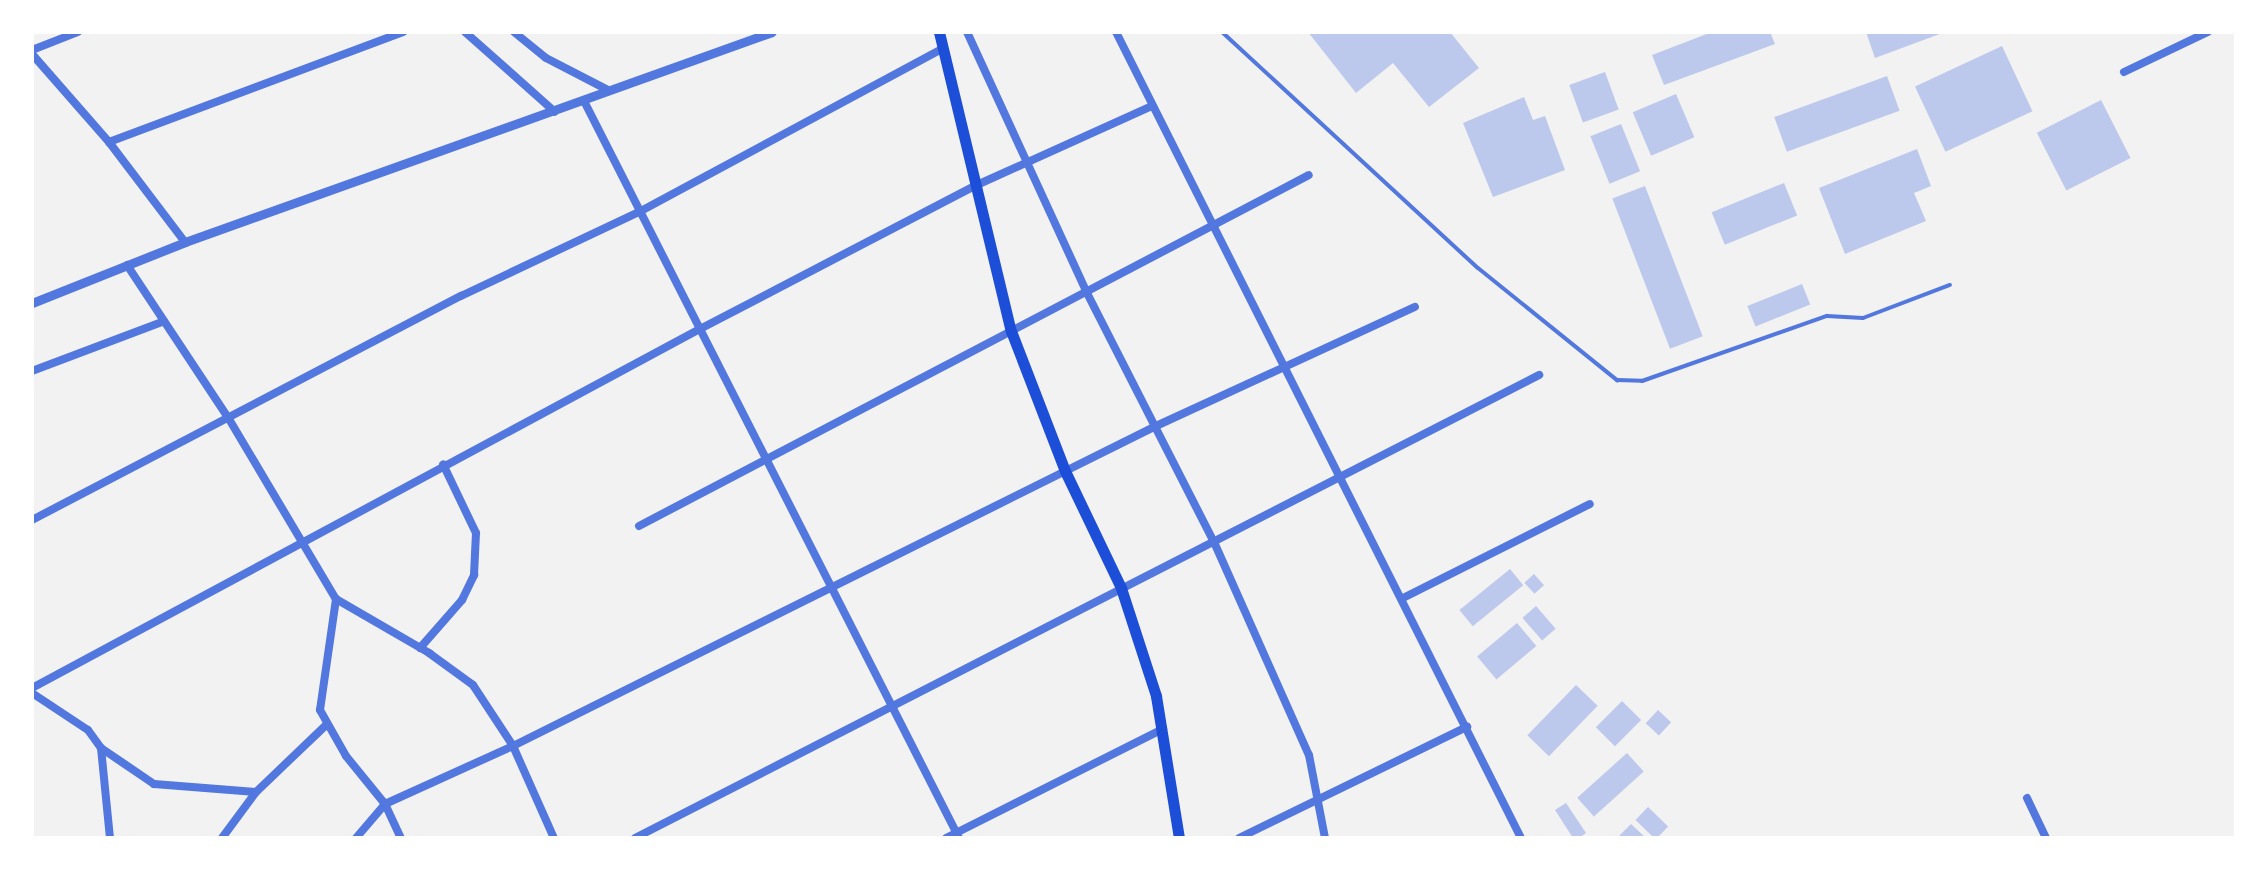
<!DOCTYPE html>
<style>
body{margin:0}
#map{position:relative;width:2268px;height:870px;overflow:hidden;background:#f2f2f2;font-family:"Fira Sans",sans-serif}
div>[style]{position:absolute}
.building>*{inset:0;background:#bdc9ec;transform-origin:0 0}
.service>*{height:4px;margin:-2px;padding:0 2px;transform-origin:2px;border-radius:2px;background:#5277de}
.minor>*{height:8px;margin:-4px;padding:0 4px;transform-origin:4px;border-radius:4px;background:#5277de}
.tertiary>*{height:9px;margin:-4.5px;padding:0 4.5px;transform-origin:4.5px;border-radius:4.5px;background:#5277de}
.secondary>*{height:11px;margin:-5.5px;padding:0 5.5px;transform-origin:5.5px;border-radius:5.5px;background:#1d4ed8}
span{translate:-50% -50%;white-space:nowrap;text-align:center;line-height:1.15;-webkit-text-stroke:6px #fff;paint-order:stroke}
.frame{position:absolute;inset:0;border:34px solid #fff;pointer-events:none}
</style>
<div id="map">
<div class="building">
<i style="clip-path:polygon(1308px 32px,1450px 32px,1479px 68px,1429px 107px,1393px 63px,1356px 93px)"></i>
<i style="clip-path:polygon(1712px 32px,1770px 32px,1775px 44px,1664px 85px,1652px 55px)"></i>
<i style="clip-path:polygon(1866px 32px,1945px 32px,1875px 58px)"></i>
<i style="left:2002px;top:46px;width:72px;height:96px;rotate:65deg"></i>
<i style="left:1605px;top:72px;width:40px;height:38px;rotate:70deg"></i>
<i style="left:1887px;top:76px;width:37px;height:120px;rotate:70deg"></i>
<i style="left:1676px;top:94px;width:47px;height:47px;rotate:67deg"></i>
<i style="clip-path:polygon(1524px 97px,1533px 120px,1545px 116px,1565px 170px,1493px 197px,1463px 123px)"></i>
<i style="left:2101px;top:100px;width:65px;height:72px;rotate:63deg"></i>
<i style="left:1621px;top:124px;width:51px;height:33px;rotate:68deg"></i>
<i style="clip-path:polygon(1917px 149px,1931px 186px,1914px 193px,1926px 221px,1845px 254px,1819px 188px)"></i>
<i style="left:1784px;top:183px;width:35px;height:78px;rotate:68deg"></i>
<i style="left:1645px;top:186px;width:161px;height:35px;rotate:69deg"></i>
<i style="left:1802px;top:284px;width:22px;height:59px;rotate:68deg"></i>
<i style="left:1510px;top:569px;width:21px;height:65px;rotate:51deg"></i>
<i style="left:1534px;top:574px;width:15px;height:13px;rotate:48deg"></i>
<i style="left:1536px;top:606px;width:30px;height:18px;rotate:49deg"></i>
<i style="left:1517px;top:623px;width:30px;height:52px;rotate:50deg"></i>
<i style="left:1576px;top:685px;width:30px;height:70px;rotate:44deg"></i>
<i style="left:1622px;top:701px;width:27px;height:37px;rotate:45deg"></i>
<i style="left:1658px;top:710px;width:18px;height:18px;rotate:43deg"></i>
<i style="left:1627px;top:753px;width:25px;height:67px;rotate:48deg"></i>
<i style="clip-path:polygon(1566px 803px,1586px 833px,1579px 838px,1573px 838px,1555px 810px)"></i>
<i style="left:1648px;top:807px;width:28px;height:18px;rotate:44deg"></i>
<i style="clip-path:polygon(1631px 824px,1646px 838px,1617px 838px)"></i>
</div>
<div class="service">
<i style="left:1222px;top:32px;width:348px;rotate:42.7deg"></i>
<i style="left:1478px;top:268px;width:179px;rotate:38.9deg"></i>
<i style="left:1617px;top:380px;width:25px;rotate:2deg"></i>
<i style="left:1642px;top:381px;width:196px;rotate:-19.4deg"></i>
<i style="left:1827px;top:316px;width:36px;rotate:3deg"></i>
<i style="left:1863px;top:318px;width:93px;rotate:-20.8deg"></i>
</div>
<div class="minor">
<i style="left:465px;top:32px;width:120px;rotate:41.6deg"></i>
<i style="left:514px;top:32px;width:41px;rotate:39.1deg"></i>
<i style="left:546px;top:58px;width:70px;rotate:27.3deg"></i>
<i style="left:967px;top:32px;width:289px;rotate:65.3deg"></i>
<i style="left:1088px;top:295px;width:277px;rotate:63deg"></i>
<i style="left:1214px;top:542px;width:233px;rotate:66deg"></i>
<i style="left:1309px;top:755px;width:85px;rotate:79.1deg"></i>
<i style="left:1116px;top:32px;width:902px;rotate:63.32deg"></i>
<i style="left:32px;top:50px;width:49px;rotate:-21.4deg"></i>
<i style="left:32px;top:54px;width:117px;rotate:48.8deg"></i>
<i style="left:109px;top:142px;width:126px;rotate:52.8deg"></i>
<i style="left:2124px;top:72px;width:93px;rotate:-25.5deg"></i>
<i style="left:584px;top:101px;width:827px;rotate:63.03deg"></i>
<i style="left:109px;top:142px;width:314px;rotate:-20.5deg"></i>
<i style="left:127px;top:265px;width:185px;rotate:56.5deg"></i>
<i style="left:229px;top:419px;width:209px;rotate:59.3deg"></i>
<i style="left:336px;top:599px;width:112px;rotate:98.2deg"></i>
<i style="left:320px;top:710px;width:53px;rotate:60.5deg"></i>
<i style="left:346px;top:756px;width:62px;rotate:50.9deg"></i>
<i style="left:385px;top:804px;width:38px;rotate:65deg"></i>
<i style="left:32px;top:371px;width:141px;rotate:-20.7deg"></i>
<i style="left:32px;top:520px;width:484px;rotate:-27.6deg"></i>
<i style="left:461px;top:296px;width:197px;rotate:-25.3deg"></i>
<i style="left:639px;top:212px;width:346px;rotate:-28.3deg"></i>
<i style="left:639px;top:526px;width:756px;rotate:-27.65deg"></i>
<i style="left:1403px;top:598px;width:209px;rotate:-26.7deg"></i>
<i style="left:336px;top:599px;width:108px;rotate:30.1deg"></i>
<i style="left:429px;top:653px;width:54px;rotate:36deg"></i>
<i style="left:473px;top:685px;width:73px;rotate:56.7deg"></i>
<i style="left:513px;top:746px;width:101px;rotate:66deg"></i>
<i style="left:420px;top:648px;width:64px;rotate:-48.8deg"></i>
<i style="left:462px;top:600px;width:28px;rotate:-64deg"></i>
<i style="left:474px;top:575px;width:42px;rotate:-87.3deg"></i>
<i style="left:476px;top:533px;width:76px;rotate:-115.6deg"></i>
<i style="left:32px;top:688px;width:756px;rotate:-28.26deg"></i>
<i style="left:698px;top:330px;width:317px;rotate:-27.5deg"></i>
<i style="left:979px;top:184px;width:190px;rotate:-24.3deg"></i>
<i style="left:32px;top:693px;width:67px;rotate:33.5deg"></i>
<i style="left:88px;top:730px;width:22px;rotate:54deg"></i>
<i style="left:101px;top:748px;width:90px;rotate:84.3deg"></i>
<i style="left:101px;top:748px;width:64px;rotate:34.2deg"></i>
<i style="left:154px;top:784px;width:102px;rotate:4.5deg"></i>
<i style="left:2027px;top:798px;width:44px;rotate:64.6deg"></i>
<i style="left:222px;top:838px;width:57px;rotate:-53.5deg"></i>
<i style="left:256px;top:792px;width:97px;rotate:-43.7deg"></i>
<i style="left:356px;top:838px;width:45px;rotate:-49.5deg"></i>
<i style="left:385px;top:804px;width:141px;rotate:-24.4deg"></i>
<i style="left:513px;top:746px;width:718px;rotate:-26.46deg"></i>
<i style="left:1156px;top:426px;width:285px;rotate:-24.7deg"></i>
<i style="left:635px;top:838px;width:1016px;rotate:-27.12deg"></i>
<i style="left:946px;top:838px;width:243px;rotate:-26.7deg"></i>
<i style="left:1239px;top:838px;width:254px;rotate:-26deg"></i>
</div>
<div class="tertiary">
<i style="left:32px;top:303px;width:165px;rotate:-21.7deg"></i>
<i style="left:185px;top:242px;width:623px;rotate:-19.68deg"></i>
</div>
<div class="secondary">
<i style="left:939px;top:32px;width:308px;rotate:76.5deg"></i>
<i style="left:1011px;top:331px;width:150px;rotate:68.9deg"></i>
<i style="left:1065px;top:471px;width:130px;rotate:64.4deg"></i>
<i style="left:1121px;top:588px;width:114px;rotate:72deg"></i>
<i style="left:1156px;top:696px;width:144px;rotate:80.8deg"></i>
</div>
<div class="frame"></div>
</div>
